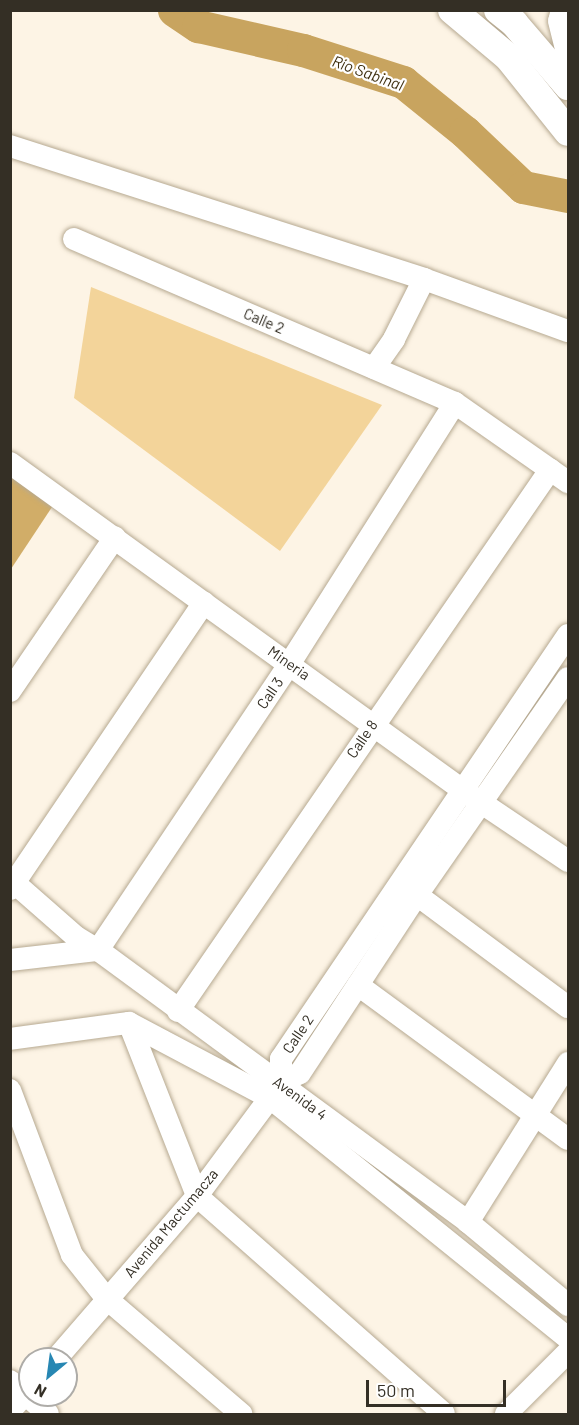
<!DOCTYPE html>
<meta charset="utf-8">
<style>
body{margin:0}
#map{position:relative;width:579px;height:1425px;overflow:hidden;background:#fdf4e5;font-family:Barlow,sans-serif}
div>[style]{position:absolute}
.green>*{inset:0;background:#f3d49a}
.forest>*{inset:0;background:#d1ad68}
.river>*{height:33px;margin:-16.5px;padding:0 16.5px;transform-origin:16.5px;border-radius:16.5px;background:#c8a45f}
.roads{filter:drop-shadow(0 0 2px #b6a991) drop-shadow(0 0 2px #b6a991)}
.minor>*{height:22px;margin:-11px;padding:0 11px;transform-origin:11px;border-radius:11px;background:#fff}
.major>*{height:28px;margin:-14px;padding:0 14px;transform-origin:14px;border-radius:14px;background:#fff}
span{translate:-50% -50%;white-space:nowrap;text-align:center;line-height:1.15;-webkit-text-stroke:4.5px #fff;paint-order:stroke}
.street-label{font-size:15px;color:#342f25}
.water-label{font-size:16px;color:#403112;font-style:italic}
.frame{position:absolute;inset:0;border:12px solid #342f25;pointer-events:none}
.north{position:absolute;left:18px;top:1347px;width:60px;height:60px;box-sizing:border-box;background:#fff;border:2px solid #aeaca8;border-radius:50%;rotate:209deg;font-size:16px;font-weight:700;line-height:24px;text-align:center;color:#342f25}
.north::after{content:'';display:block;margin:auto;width:21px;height:27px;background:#2787b3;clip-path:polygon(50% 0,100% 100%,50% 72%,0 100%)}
.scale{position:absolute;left:366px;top:1380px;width:140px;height:27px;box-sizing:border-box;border:3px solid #342f25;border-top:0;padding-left:8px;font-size:18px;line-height:21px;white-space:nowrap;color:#342f25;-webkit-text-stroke:4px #fff;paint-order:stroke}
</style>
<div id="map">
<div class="green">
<i style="clip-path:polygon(91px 287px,382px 405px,280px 551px,74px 398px)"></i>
</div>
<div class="forest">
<i style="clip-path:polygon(11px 467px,58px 498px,11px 569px)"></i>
</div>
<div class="river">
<i style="left:174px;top:10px;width:29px;rotate:34deg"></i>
<i style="left:198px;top:26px;width:108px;rotate:12.9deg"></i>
<i style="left:303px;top:50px;width:105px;rotate:17.7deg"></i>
<i style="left:403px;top:82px;width:80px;rotate:38.9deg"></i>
<i style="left:465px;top:132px;width:80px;rotate:43.5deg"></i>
<i style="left:523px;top:187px;width:46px;rotate:11.3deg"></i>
</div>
<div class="roads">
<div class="minor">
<i style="left:562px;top:10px;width:11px;rotate:105deg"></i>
<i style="left:559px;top:21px;width:36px;rotate:76deg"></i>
<i style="left:10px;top:146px;width:435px;rotate:17.8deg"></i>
<i style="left:424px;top:279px;width:153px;rotate:19.9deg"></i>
<i style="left:74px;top:239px;width:415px;rotate:23.3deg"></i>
<i style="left:455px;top:403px;width:138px;rotate:35deg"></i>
<i style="left:374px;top:368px;width:35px;rotate:-55deg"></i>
<i style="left:394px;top:339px;width:67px;rotate:-63.4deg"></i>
<i style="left:10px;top:463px;width:556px;rotate:35.86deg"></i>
<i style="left:461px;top:789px;width:129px;rotate:33.9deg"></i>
<i style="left:10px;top:691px;width:186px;rotate:-55.7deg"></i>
<i style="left:10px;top:879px;width:88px;rotate:41.3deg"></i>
<i style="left:76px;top:937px;width:26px;rotate:31deg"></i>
<i style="left:98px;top:950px;width:459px;rotate:36.3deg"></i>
<i style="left:468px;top:1222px;width:130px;rotate:39.7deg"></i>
<i style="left:10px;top:889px;width:346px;rotate:-55.9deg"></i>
<i style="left:417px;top:895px;width:188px;rotate:36.6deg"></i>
<i style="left:98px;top:950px;width:345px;rotate:-56.2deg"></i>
<i style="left:290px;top:663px;width:308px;rotate:-57.6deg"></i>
<i style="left:10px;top:960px;width:89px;rotate:-6.5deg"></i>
<i style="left:358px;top:985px;width:260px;rotate:36.3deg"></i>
<i style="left:178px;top:1011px;width:657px;rotate:-55.49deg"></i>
<i style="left:129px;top:1023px;width:158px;rotate:27.9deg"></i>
<i style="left:269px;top:1097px;width:384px;rotate:38.9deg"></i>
<i style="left:129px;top:1023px;width:186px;rotate:68.5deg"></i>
<i style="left:197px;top:1196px;width:329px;rotate:41.4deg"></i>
<i style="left:10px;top:1039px;width:120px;rotate:-7.7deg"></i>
<i style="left:281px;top:1083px;width:24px;rotate:-90deg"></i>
<i style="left:281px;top:1059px;width:512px;rotate:-55.91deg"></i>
<i style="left:10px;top:1090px;width:176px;rotate:69.4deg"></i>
<i style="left:72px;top:1255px;width:56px;rotate:51.5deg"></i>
<i style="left:107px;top:1299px;width:177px;rotate:40.6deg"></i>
<i style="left:468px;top:1222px;width:188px;rotate:-57.8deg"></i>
<i style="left:56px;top:1359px;width:216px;rotate:-49.1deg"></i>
<i style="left:197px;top:1196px;width:141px;rotate:-53.4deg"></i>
<i style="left:281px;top:1083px;width:21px;rotate:-28deg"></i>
<i style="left:300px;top:1073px;width:213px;rotate:-56.7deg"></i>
<i style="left:417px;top:895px;width:264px;rotate:-55.2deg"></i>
<i style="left:10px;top:1381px;width:50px;rotate:41deg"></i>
<i style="left:10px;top:1411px;width:30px;rotate:-48deg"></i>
<i style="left:506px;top:1414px;width:88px;rotate:-45deg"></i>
</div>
<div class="major">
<i style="left:452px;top:10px;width:73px;rotate:40deg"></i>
<i style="left:508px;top:57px;width:96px;rotate:51.3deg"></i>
<i style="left:498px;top:10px;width:21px;rotate:39deg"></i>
<i style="left:514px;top:23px;width:83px;rotate:49.4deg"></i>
</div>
</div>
<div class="street-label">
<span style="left:264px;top:321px;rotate:23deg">Calle 2</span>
<span style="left:289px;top:663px;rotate:35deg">Mineria</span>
<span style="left:270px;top:693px;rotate:-56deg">Call 3</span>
<span style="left:362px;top:739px;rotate:-56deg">Calle 8</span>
<span style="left:298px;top:1034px;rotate:-56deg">Calle 2</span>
<span style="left:300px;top:1098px;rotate:36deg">Avenida 4</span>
<span style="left:171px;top:1223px;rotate:-50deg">Avenida Mactumacza</span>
</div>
<div class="water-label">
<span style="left:368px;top:73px;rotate:20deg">Río Sabinal</span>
</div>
<div class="frame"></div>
<div class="north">N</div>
<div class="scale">50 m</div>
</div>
